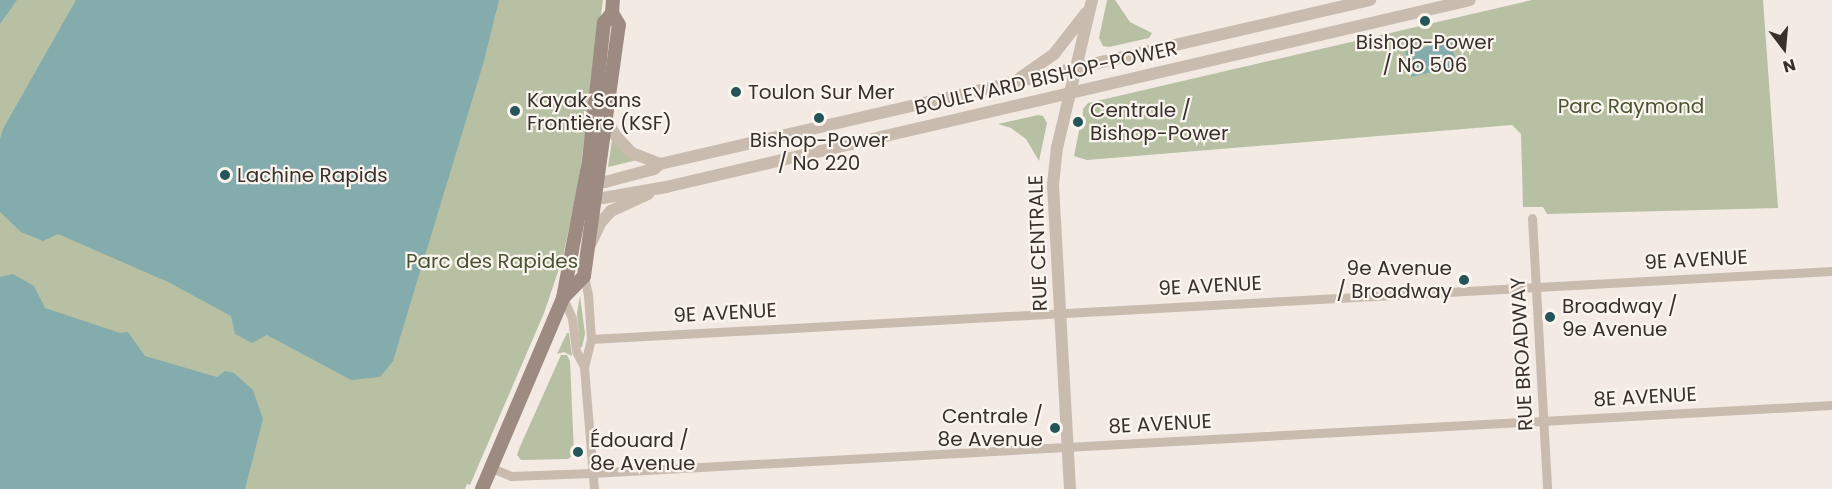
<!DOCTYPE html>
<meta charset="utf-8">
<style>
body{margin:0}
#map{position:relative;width:1832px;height:489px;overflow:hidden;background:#f2eae3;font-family:Poppins,sans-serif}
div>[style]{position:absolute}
.green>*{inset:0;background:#b7c0a3}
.water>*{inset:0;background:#84acad;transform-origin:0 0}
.minor>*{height:9px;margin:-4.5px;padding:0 4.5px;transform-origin:4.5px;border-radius:4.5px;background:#cabbaf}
.tertiary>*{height:12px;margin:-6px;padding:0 6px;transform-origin:6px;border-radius:6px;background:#cabbaf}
.secondary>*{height:14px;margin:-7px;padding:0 7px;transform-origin:7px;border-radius:7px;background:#9d8a80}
.dots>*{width:16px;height:16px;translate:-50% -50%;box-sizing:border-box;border:3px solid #faf5ef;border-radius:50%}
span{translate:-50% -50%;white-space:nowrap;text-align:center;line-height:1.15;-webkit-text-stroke:4.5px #faf5ef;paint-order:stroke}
.poi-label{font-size:20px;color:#39302c}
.left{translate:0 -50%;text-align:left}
.right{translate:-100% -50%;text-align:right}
.street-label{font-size:20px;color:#39302c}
.park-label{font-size:20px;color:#495532}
.north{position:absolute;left:1754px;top:18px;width:60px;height:60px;-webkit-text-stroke:4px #faf5ef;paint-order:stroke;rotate:164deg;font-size:16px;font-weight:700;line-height:24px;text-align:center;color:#39302c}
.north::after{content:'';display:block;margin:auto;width:21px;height:27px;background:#39302c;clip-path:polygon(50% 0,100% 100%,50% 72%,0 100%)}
</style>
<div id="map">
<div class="green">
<i style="clip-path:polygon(0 0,603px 0,579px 179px,563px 257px,544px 313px,470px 485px,467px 484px,465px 489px,0 489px)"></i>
<i style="clip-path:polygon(1107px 0,1115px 0,1130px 22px,1152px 33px,1149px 38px,1109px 47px,1103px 46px,1099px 38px)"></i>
<i style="clip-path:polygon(1532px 0,1763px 0,1778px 208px,1547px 214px,1543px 207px,1523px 207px,1521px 134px,1512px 125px,1087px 160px,1074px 156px,1080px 126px,1082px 126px,1083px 109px,1088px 103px)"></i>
<i style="clip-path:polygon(1038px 115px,1043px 116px,1047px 123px,1039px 161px,1026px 139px,1011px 128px,998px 124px)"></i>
<i style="clip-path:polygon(612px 140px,625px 153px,637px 160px,608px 167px)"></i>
<i style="clip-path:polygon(580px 296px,585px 334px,582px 347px,580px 347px,577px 313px)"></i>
<i style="clip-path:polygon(567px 333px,569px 333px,572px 356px,564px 352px,557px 354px)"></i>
<i style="clip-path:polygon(561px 355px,567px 355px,570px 361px,574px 454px,568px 459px,521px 460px,517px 455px,519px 449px)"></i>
</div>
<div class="water">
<i style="clip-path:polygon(0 0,17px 0,0 24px)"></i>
<i style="clip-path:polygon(76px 0,499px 0,484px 61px,393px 361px,380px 377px,351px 380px,267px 335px,252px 343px,235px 334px,231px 316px,168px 282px,58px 234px,43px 241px,21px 232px,0 212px,0 139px,3px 129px)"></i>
<i style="left:1451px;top:41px;width:26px;height:47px;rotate:77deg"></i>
<i style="clip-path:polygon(13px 274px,34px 286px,45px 308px,120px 333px,128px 332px,145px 356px,217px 377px,225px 371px,234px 373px,253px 390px,263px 419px,245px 489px,0 489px,0 277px)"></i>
</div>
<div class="minor">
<i style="left:1532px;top:218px;width:271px;rotate:86.8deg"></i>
<i style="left:584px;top:276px;width:19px;rotate:78deg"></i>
<i style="left:588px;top:295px;width:44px;rotate:86.1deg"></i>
<i style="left:591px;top:339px;width:29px;rotate:104deg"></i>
<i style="left:584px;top:367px;width:122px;rotate:85.3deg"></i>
<i style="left:563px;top:298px;width:22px;rotate:66deg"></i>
<i style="left:572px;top:318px;width:33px;rotate:83deg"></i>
<i style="left:576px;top:351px;width:18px;rotate:63deg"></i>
<i style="left:591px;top:339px;width:1243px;rotate:-3.14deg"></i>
<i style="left:492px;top:468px;width:21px;rotate:23deg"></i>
<i style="left:511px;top:476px;width:81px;rotate:-2.1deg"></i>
<i style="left:592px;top:473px;width:1242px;rotate:-3.14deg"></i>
</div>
<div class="tertiary">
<i style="left:1020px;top:78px;width:42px;rotate:-35.2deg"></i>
<i style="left:1054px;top:54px;width:52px;rotate:-52deg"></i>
<i style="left:607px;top:121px;width:16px;rotate:60deg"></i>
<i style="left:615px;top:135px;width:25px;rotate:47deg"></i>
<i style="left:632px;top:153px;width:30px;rotate:21deg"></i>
<i style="left:590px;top:181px;width:15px;rotate:4deg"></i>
<i style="left:605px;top:182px;width:51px;rotate:-14.9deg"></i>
<i style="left:654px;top:169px;width:8px;rotate:-40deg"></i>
<i style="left:660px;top:164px;width:729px;rotate:-13.01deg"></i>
<i style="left:585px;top:196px;width:18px;rotate:6deg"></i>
<i style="left:603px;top:198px;width:64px;rotate:-9.9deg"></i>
<i style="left:666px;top:187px;width:825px;rotate:-13.09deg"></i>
<i style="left:591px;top:243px;width:23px;rotate:-65deg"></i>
<i style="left:601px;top:222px;width:15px;rotate:-48deg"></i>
<i style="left:611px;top:211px;width:41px;rotate:-24.7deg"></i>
<i style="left:1070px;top:489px;width:304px;rotate:-93.2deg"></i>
<i style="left:1053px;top:185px;width:37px;rotate:-84deg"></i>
<i style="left:1057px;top:148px;width:152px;rotate:-76.7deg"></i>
</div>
<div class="secondary">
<i style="left:563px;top:298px;width:30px;rotate:-46deg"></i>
<i style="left:584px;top:276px;width:253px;rotate:-82.1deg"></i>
<i style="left:619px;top:25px;width:14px;rotate:-120deg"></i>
<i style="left:482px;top:489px;width:207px;rotate:-67deg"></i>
<i style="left:563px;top:298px;width:140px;rotate:-79.3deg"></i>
<i style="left:589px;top:160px;width:138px;rotate:-83.8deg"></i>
<i style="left:604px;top:23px;width:13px;rotate:-51deg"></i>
<i style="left:612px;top:13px;width:13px;rotate:-86deg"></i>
</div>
<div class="dots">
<i style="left:1425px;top:21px;background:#255558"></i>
<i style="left:736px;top:92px;background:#255558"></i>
<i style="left:515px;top:111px;background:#255558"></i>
<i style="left:819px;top:118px;background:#255558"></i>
<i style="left:1078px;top:122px;background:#255558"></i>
<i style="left:225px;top:175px;background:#255558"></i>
<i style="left:1464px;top:280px;background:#255558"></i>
<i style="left:1550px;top:317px;background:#255558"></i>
<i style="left:1055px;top:428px;background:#255558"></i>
<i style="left:578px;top:452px;background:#255558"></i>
</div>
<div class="poi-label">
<span style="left:1425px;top:54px">Bishop-Power<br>/ No 506</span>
<span class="left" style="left:748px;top:92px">Toulon Sur Mer</span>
<span class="left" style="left:527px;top:112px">Kayak Sans<br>Frontière (KSF)</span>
<span class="left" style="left:1090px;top:122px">Centrale /<br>Bishop-Power</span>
<span style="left:819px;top:152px">Bishop-Power<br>/ No 220</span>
<span class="left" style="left:237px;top:175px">Lachine Rapids</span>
<span class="right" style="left:1452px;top:280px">9e Avenue<br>/ Broadway</span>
<span class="left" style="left:1562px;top:318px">Broadway /<br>9e Avenue</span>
<span class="right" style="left:1043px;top:428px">Centrale /<br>8e Avenue</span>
<span class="left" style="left:590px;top:452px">Édouard /<br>8e Avenue</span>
</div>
<div class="street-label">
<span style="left:1046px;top:78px;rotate:-13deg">BOULEVARD BISHOP-POWER</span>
<span style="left:1038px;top:243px;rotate:-92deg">RUE CENTRALE</span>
<span style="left:1696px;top:260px;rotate:-3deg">9E AVENUE</span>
<span style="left:1210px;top:286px;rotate:-3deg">9E AVENUE</span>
<span style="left:725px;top:313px;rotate:-3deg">9E AVENUE</span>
<span style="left:1522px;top:354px;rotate:-93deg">RUE BROADWAY</span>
<span style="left:1645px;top:397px;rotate:-3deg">8E AVENUE</span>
<span style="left:1160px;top:424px;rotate:-3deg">8E AVENUE</span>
</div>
<div class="park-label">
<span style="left:1631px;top:106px">Parc Raymond</span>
<span style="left:492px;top:261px">Parc des Rapides</span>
</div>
<div class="north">N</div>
</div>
